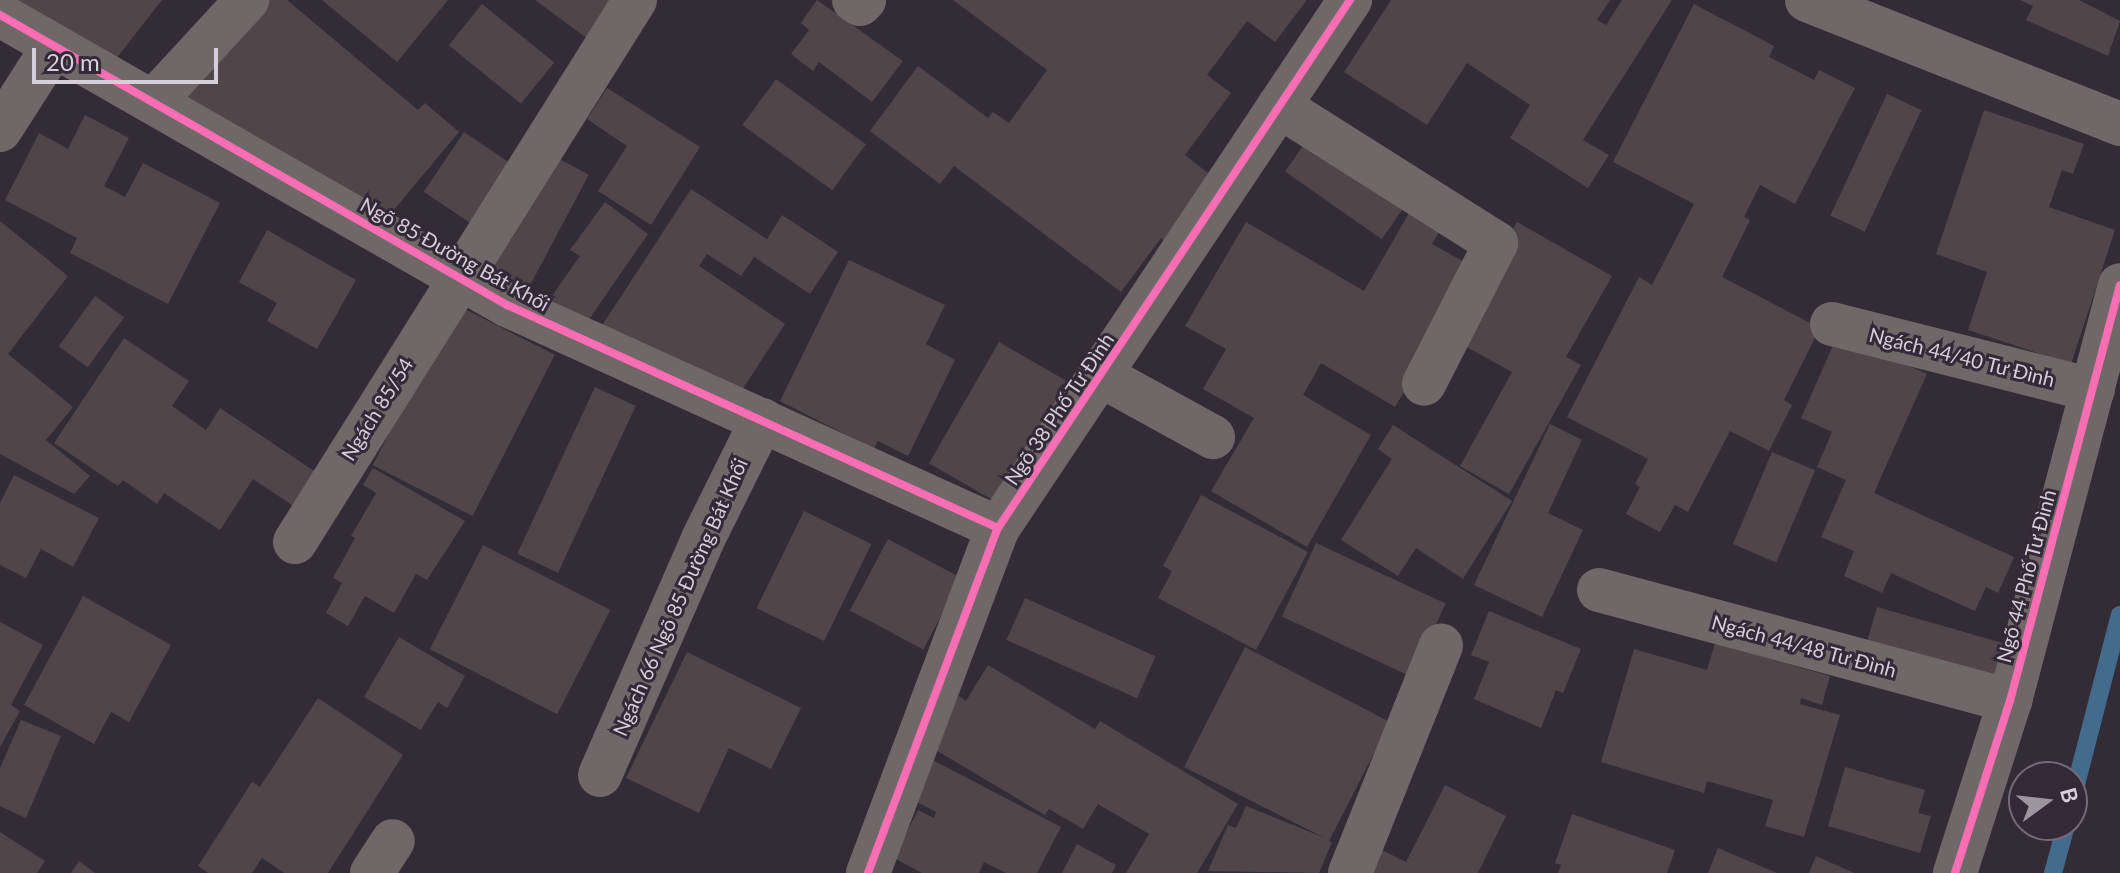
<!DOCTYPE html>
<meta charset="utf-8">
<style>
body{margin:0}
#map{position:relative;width:2120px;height:873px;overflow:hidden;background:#322c36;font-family:Lato,sans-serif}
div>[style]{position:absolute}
.stream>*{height:18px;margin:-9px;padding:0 9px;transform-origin:9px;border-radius:9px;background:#446b8d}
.building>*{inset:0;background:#51454a;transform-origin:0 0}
.minor>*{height:44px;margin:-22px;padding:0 22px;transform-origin:22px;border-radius:22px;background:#706868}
.cycleway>*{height:8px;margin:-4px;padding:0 4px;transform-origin:4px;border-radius:4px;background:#f96db3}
span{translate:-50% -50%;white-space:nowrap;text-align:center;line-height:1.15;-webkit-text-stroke:6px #332939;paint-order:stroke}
.street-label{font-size:20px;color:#d5cfd9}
.north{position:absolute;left:2008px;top:761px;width:80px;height:80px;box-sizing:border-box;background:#332939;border:2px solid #746b79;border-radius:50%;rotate:75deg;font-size:22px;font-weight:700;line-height:32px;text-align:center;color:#d5cfd9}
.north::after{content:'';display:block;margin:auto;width:28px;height:36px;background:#9c96a0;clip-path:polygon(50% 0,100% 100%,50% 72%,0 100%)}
.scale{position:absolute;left:32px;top:48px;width:186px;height:36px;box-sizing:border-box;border:4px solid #d5cfd9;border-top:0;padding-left:10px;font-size:24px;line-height:28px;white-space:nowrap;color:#d5cfd9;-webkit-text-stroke:6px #332939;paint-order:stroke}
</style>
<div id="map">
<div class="stream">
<i style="left:2072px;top:800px;width:191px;rotate:-75.5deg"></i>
<i style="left:2053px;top:873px;width:50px;rotate:-74.8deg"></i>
</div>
<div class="building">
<i style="clip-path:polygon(12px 0,162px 0,105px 73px)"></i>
<i style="clip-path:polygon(263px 0,287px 0,418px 110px,425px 103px,459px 132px,382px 224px,184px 100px)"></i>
<i style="clip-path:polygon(322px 0,448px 0,397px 62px)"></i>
<i style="clip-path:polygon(535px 0,614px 0,592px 42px)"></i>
<i style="clip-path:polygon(817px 0,903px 61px,872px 102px,819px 62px,813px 71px,791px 54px,809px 30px,801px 23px)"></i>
<i style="clip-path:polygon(953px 0,1307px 0,1275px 42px,1247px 21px,1207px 75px,1231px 93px,1185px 155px,1218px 181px,1170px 246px,1161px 238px,1121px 292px,954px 166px,940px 184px,870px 131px,918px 66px,988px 118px,993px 112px,1009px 123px,1047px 70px)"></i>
<i style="clip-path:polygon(1391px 0,1610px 0,1597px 20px,1606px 25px,1622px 0,1672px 0,1583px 140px,1609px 155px,1588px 188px,1510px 138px,1530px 105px,1467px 63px,1427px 125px,1344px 72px)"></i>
<i style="clip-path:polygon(2020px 0,2079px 0,2120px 21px,2108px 56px,2026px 20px,2033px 6px)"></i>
<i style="left:482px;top:4px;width:93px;height:53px;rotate:39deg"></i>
<i style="clip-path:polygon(1694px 4px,1774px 46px,1769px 57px,1814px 80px,1819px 70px,1855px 88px,1795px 204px,1760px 185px,1744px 217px,1750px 220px,1722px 277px,1820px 328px,1784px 400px,1792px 405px,1769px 451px,1730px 431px,1688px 512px,1675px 505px,1660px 532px,1626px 514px,1640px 487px,1635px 484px,1648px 459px,1567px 417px,1639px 277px,1652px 285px,1694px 204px,1613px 162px)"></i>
<i style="left:776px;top:79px;width:111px;height:57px;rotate:36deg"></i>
<i style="clip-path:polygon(607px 88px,700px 147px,651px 225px,598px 191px,627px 146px,587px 119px)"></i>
<i style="left:1887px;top:94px;width:38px;height:134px;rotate:25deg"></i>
<i style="clip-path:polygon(1984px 110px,2084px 144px,2073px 174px,2062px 170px,2049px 207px,2115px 230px,2071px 364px,1968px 330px,1987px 272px,1936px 254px)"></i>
<i style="clip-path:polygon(85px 115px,129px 138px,104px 186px,125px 197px,143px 163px,220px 203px,168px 304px,70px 253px,77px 238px,5px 200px,39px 133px,68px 149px)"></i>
<i style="left:464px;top:132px;width:63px;height:72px;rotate:34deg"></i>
<i style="left:1312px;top:133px;width:118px;height:47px;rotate:35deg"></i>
<i style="left:550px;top:154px;width:44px;height:129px;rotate:28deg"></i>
<i style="clip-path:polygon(691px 189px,767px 239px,782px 215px,838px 252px,810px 294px,754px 257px,741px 276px,707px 254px,699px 266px,785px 324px,735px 401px,601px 327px)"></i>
<i style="clip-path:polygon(1416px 201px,1447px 219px,1432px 244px,1466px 263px,1415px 374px,1395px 407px,1321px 363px,1303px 395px,1371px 435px,1307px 547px,1211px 491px,1254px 418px,1203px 389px,1226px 349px,1185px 326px,1246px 222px,1364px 291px)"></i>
<i style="clip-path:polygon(605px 202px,648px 234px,583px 328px,547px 303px,580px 256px,570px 250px)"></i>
<i style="clip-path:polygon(0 221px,68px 276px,8px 354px,73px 407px,46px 440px,90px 476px,74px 494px,0 454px)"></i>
<i style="clip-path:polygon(1517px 222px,1612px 276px,1566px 357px,1581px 365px,1509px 494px,1460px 466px,1512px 372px,1452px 339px)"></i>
<i style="clip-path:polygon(267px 230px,356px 280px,317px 349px,267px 321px,277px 303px,239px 282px)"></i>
<i style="clip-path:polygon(849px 260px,945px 305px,926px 344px,955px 360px,908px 456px,878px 441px,874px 449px,780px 401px)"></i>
<i style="left:95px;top:296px;width:36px;height:62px;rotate:36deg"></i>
<i style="left:455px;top:304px;width:112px;height:181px;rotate:27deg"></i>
<i style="clip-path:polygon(1838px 334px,1927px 374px,1874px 493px,2014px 557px,1998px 593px,1986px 587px,1975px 611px,1891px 573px,1882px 593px,1844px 576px,1854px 551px,1821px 537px,1846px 480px,1817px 467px,1832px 432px,1801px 418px)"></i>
<i style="clip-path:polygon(124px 338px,189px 381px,172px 406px,206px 430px,220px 408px,320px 475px,298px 509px,253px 479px,220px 530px,164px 493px,157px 504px,123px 480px,118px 486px,54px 443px)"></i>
<i style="left:999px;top:342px;width:84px;height:140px;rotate:30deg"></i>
<i style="left:595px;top:387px;width:45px;height:184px;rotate:25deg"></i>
<i style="clip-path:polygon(1550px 424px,1582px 440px,1548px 513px,1583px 530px,1542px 617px,1474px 585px)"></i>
<i style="clip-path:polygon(1393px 425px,1512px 501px,1463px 579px,1416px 548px,1398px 576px,1341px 540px,1392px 459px,1378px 449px)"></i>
<i style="left:1772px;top:452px;width:47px;height:100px;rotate:23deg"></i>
<i style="clip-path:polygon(373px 468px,465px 521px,427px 580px,416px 574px,394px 613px,365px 596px,348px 626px,326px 613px,342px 583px,333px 578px,355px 538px,351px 536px,376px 493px,363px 485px)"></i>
<i style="clip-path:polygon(14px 475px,99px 518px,73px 567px,41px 549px,26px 578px,0 565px,0 503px)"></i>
<i style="clip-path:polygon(1201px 495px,1308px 552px,1256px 650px,1158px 598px,1172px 571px,1163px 566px)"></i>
<i style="left:804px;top:511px;width:75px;height:108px;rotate:26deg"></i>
<i style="left:888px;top:539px;width:83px;height:81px;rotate:28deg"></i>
<i style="left:1316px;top:543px;width:143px;height:81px;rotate:25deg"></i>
<i style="left:483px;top:545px;width:143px;height:117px;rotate:27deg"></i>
<i style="clip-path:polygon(83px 596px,171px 645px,129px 722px,111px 712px,94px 744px,24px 705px)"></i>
<i style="left:1025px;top:598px;width:143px;height:46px;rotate:24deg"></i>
<i style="left:1877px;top:607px;width:137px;height:50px;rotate:16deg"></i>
<i style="clip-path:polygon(1489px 611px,1581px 649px,1563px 693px,1556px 690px,1541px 728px,1474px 699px,1489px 662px,1471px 655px)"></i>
<i style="clip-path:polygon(0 622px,43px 645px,11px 705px,20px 711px,0 747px)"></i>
<i style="clip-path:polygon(399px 637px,465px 676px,447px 708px,438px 702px,421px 730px,364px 697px)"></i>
<i style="clip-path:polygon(1715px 643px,1830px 676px,1822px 705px,1801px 698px,1800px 704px,1840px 715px,1804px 837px,1765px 826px,1773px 800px,1707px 781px,1704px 793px,1601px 762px,1634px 649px,1707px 670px)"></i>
<i style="clip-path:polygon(1245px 647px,1390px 722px,1329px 841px,1332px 842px,1319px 873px,1208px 871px,1228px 825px,1236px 828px,1246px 806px,1325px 838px,1184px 767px)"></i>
<i style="clip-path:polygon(687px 652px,801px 708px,771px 769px,729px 748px,699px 813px,626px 778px)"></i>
<i style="clip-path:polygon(988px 665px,1095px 729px,1100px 721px,1238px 804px,1197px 873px,1126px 873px,1149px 834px,1098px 804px,1083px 829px,1049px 809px,1045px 815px,929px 746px,959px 696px,966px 701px)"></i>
<i style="clip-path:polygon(318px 698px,403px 755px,328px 873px,284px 873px,262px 858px,252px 873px,208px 873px,198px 866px,252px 782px,260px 787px)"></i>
<i style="clip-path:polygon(21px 720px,61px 736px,26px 818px,0 806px,0 768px)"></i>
<i style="clip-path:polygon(923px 755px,1061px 827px,1037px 873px,1006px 873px,984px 862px,979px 873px,922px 873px,894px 858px,918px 810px,934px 818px,936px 812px,904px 795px)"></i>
<i style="clip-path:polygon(1845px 767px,1925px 790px,1918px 813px,1931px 816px,1920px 853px,1828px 826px)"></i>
<i style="clip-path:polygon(1445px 785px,1506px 816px,1478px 873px,1356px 873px,1370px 844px,1406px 862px)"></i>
<i style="clip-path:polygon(1572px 814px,1675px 850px,1667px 873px,1558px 873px,1561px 865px,1555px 863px)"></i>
<i style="clip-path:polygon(0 832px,45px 861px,37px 873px,0 873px)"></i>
<i style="clip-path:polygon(1077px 844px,1116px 865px,1112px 873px,1062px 873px)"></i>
<i style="clip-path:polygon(1718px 848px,1777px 873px,1708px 873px)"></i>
<i style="clip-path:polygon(1816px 856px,1854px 873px,1809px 873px)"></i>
<i style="clip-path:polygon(79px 861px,95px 873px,71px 873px)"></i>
</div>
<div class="minor">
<i style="left:854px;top:0;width:7px;rotate:34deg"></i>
<i style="left:860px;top:4px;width:6px;rotate:-45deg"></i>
<i style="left:1807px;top:0;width:337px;rotate:21.6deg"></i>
<i style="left:0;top:15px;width:584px;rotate:29.77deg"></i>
<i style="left:507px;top:305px;width:539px;rotate:24.43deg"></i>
<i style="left:153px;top:102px;width:139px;rotate:-47.3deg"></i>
<i style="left:1279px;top:106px;width:257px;rotate:32.3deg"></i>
<i style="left:1496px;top:243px;width:158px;rotate:117.1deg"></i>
<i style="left:0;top:130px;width:98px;rotate:-57.4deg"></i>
<i style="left:1832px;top:324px;width:269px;rotate:14.2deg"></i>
<i style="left:1100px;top:375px;width:129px;rotate:28.8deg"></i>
<i style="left:295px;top:542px;width:640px;rotate:-57.9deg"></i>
<i style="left:1599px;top:590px;width:426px;rotate:15.1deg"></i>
<i style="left:600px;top:775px;width:257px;rotate:-66.4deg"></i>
<i style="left:703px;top:539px;width:133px;rotate:-63.6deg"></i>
<i style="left:372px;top:873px;width:38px;rotate:-57deg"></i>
<i style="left:868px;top:873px;width:369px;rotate:-69.4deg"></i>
<i style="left:998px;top:528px;width:635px;rotate:-56.31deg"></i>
<i style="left:1350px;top:873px;width:245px;rotate:-68.2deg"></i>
<i style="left:1955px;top:873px;width:181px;rotate:-72.3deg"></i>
<i style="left:2010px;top:701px;width:430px;rotate:-75.2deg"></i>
</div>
<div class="cycleway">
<i style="left:0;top:15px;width:584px;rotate:29.77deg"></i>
<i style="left:507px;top:305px;width:539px;rotate:24.43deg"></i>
<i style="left:868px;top:873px;width:369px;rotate:-69.4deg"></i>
<i style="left:998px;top:528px;width:635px;rotate:-56.31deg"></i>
<i style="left:1955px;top:873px;width:181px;rotate:-72.3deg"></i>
<i style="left:2010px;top:701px;width:430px;rotate:-75.2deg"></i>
</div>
<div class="street-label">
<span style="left:455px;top:254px;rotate:29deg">Ngõ 85 Đường Bát Khối</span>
<span style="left:1962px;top:357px;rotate:14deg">Ngách 44/40 Tư Đình</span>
<span style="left:377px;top:409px;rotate:-58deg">Ngách 85/54</span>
<span style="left:1059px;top:409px;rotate:-56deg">Ngõ 38 Phố Tư Đình</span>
<span style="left:2026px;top:576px;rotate:-75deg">Ngõ 44 Phố Tư Đình</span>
<span style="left:680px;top:597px;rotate:-66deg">Ngách 66 Ngõ 85 Đường Bát Khối</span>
<span style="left:1804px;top:646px;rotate:15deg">Ngách 44/48 Tư Đình</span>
</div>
<div class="north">B</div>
<div class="scale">20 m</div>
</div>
